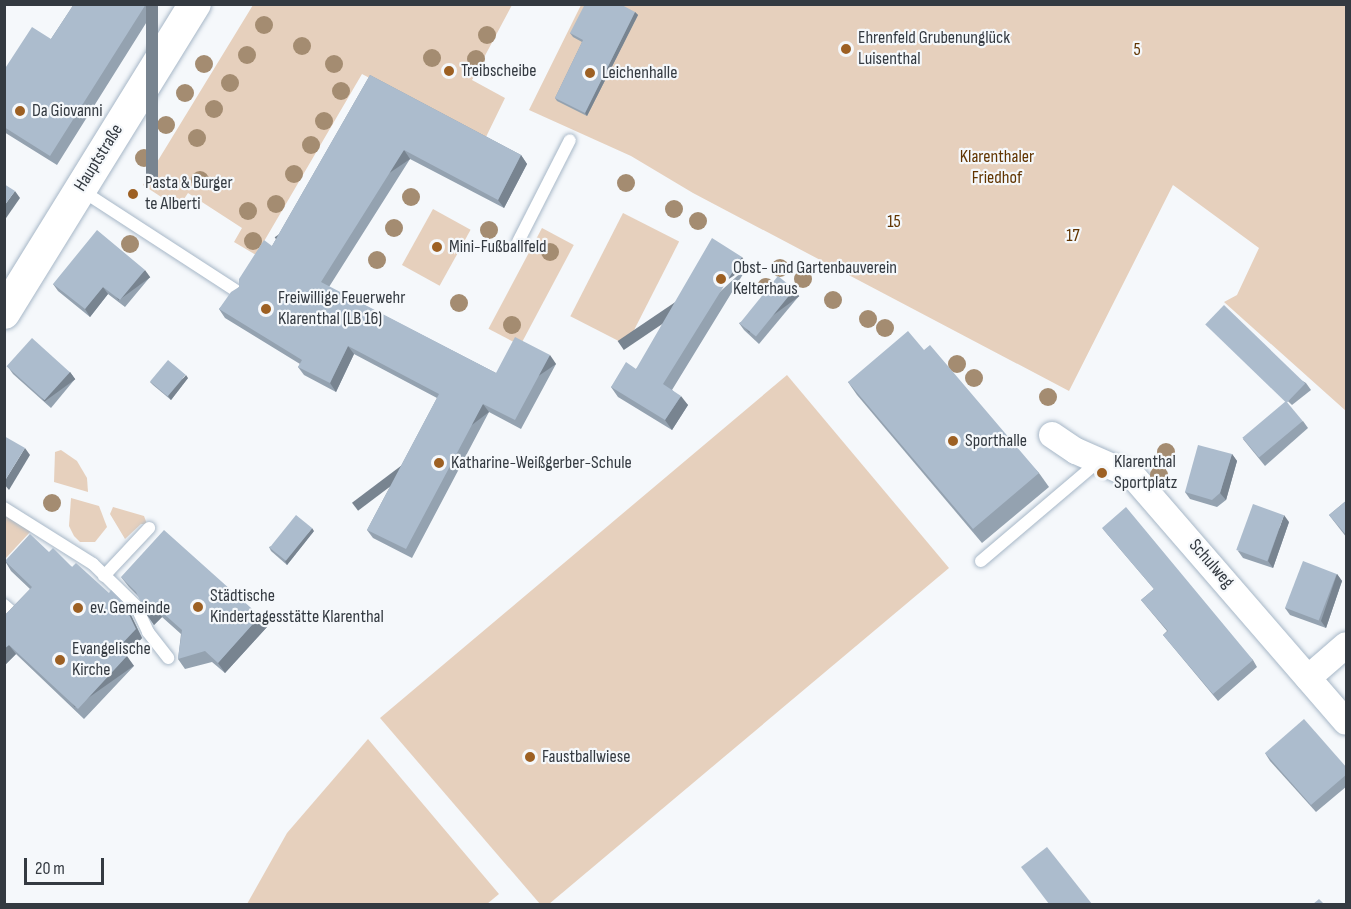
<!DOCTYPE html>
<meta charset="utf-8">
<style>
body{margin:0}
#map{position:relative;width:1351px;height:909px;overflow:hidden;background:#f5f8fb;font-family:"Sofia Sans Condensed",sans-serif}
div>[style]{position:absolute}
.green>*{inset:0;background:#e6d0bd;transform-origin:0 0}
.roads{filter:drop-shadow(0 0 2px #a7b7c7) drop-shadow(0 0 2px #a7b7c7)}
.service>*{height:12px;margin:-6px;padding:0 6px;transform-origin:6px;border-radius:6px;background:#fff}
.minor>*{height:26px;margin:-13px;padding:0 13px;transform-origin:13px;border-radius:13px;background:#fff}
.tertiary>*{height:32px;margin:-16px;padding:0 16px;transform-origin:16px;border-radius:16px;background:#fff}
.trees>*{width:18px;height:18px;margin:-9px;border-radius:50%;background:#a48c71}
.wall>*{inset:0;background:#94a2b0}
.shaded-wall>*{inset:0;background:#788490;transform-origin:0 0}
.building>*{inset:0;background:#acbccd;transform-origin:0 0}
.dots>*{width:16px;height:16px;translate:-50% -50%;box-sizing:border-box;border:3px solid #f5f8fb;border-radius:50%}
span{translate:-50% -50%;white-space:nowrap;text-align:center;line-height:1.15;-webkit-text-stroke:4.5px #f5f8fb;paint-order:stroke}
.poi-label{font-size:18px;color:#343a41}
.left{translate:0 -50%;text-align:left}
.park-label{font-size:18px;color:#613400}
.street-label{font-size:18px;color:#343a41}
.frame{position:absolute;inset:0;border:6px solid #343a41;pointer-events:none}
.scale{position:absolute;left:24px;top:858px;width:80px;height:27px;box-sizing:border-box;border:3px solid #343a41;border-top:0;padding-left:8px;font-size:18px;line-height:21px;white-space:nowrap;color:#343a41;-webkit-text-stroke:4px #f5f8fb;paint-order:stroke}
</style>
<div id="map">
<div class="green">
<i style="clip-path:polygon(253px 5px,512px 5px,472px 80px,505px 98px,485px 139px,362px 74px,256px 255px,234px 242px,242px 228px,188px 193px,178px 208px,143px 185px)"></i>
<i style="clip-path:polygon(581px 5px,1346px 5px,1346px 411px,1224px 302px,1237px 295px,1259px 248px,1173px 185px,1069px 391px,693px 193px,631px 156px,529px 110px)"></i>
<i style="left:433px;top:209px;width:43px;height:64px;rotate:29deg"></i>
<i style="left:623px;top:213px;width:63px;height:116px;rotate:27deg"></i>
<i style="left:542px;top:228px;width:36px;height:114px;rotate:28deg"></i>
<i style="clip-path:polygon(787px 375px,949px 568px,549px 904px,540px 904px,380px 718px)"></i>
<i style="clip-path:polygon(61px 450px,77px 461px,87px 478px,88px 492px,54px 482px,55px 452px)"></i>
<i style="clip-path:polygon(71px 498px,99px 506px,107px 527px,95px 542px,80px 542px,74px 536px,69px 526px)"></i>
<i style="clip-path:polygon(113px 507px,144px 516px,147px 524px,141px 524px,125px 539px,110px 514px)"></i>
<i style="clip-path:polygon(5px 515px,31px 531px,5px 559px)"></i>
<i style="clip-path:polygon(368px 739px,499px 894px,487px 904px,247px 904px,287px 833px)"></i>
</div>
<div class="roads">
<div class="service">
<i style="left:81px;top:190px;width:187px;rotate:33deg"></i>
<i style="left:518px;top:242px;width:114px;rotate:-63deg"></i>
<i style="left:4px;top:508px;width:105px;rotate:32.2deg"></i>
<i style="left:93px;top:564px;width:60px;rotate:44.3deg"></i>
<i style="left:136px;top:606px;width:29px;rotate:65deg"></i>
<i style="left:148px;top:632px;width:33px;rotate:52deg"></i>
<i style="left:981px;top:561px;width:155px;rotate:-40.3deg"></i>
<i style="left:104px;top:576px;width:66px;rotate:-46.8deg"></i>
<i style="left:4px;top:605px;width:11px;rotate:41deg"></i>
</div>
<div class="minor">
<i style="left:1052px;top:435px;width:29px;rotate:34deg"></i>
<i style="left:1076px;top:451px;width:62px;rotate:23.7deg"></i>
<i style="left:1133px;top:476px;width:325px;rotate:49.1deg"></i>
<i style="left:1308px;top:678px;width:50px;rotate:-41deg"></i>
</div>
<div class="tertiary">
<i style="left:4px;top:313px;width:363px;rotate:-58.3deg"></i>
</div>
</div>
<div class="trees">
<i style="left:264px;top:25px"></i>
<i style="left:487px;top:35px"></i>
<i style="left:302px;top:46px"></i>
<i style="left:247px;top:55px"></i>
<i style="left:432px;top:58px"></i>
<i style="left:476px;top:59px"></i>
<i style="left:204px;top:64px"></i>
<i style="left:334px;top:64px"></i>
<i style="left:230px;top:83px"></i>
<i style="left:341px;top:91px"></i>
<i style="left:185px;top:93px"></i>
<i style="left:214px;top:109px"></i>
<i style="left:324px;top:121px"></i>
<i style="left:166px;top:125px"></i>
<i style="left:197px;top:138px"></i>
<i style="left:311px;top:145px"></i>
<i style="left:144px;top:158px"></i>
<i style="left:294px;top:174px"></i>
<i style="left:200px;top:180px"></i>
<i style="left:626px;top:183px"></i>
<i style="left:411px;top:197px"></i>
<i style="left:276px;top:204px"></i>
<i style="left:674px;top:209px"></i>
<i style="left:248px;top:211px"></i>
<i style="left:698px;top:221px"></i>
<i style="left:394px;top:228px"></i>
<i style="left:489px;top:230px"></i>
<i style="left:253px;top:241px"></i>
<i style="left:130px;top:244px"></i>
<i style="left:550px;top:252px"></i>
<i style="left:377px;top:260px"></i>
<i style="left:780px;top:268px"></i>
<i style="left:803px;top:279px"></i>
<i style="left:766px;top:287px"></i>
<i style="left:833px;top:300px"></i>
<i style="left:459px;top:303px"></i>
<i style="left:868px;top:319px"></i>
<i style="left:512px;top:325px"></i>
<i style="left:885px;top:328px"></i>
<i style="left:957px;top:364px"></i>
<i style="left:974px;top:378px"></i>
<i style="left:1048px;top:397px"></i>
<i style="left:1166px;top:452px"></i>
<i style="left:1159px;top:475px"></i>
<i style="left:52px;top:503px"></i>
</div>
<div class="wall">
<i style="clip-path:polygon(74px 4px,158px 4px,57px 165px,4px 132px,4px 70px,51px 39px)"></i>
<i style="clip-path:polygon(635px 12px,638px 15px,587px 116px,557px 101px,555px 98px,582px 42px,573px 37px,570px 33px)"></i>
<i style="clip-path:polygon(370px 75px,521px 155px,527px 164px,504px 208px,410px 159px,329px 287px,496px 373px,556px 364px,521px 429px,489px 412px,412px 558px,373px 538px,367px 530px,437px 398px,354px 354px,336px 392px,304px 375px,298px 367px,300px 364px,225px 318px,219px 309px,239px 287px,272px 246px)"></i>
<i style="clip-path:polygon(748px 266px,672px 390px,688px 405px,672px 430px,618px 397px,611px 387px,636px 369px)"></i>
<i style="clip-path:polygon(150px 277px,125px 307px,108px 294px,90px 317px,58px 291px,53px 284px)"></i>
<i style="clip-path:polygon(799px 296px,759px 344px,744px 330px,739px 323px)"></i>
<i style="clip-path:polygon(1215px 330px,1306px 383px,1311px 390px,1292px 405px,1220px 337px)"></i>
<i style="clip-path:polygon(924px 350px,1039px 473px,1049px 487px,982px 543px,857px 395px,848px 382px)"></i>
<i style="clip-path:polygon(8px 367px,70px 372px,75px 379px,51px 408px,13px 374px)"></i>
<i style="clip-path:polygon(188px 378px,171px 400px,153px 385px,150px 382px)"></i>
<i style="clip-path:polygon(1303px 421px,1308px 428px,1265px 466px,1243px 439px)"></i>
<i style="clip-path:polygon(1232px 454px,1237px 461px,1226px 500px,1217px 507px,1190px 499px,1185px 492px)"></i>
<i style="clip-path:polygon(1347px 500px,1347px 538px,1329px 515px)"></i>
<i style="clip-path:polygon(1289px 522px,1273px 568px,1243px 558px,1238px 551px)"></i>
<i style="clip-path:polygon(1102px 528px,1253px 660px,1257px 667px,1218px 701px,1163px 635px,1167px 631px,1141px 600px,1154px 589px)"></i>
<i style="clip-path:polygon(314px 531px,287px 565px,271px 551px,269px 547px)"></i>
<i style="clip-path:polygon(49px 552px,72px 567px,129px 611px,142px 638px,126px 656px,134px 666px,84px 719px,16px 654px,4px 666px,4px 616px,30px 589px,11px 571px,5px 561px)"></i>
<i style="clip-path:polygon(1337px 574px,1342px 581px,1326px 628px,1290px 615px,1285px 608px)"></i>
<i style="clip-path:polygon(121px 577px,260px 616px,267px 627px,225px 673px,212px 662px,185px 669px,178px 659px,181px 634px,162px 617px,154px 625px,139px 597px,129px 587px)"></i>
<i style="clip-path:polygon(1265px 753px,1347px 768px,1347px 786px,1316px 812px,1270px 761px)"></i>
</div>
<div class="shaded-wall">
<i style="left:146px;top:4px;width:12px;height:180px"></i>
<i style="clip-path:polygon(635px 12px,638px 15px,587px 116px,585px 113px)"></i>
<i style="left:404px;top:150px;width:11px;height:156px;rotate:56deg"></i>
<i style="clip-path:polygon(521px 155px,527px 164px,504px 208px,498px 200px)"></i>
<i style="clip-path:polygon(15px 191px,20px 198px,4px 221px,4px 206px)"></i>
<i style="left:742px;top:257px;width:11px;height:150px;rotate:56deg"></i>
<i style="left:145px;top:270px;width:9px;height:39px;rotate:54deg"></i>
<i style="clip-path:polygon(103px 287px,108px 294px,90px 317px,85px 309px)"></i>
<i style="left:794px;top:289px;width:9px;height:62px;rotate:54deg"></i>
<i style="clip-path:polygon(348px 346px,354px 354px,336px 392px,330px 383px)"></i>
<i style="left:550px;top:355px;width:11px;height:74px;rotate:56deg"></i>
<i style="left:70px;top:372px;width:9px;height:38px;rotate:54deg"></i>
<i style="clip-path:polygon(186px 375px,188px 378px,171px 400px,168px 396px)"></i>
<i style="clip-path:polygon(681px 396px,688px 405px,672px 430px,665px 420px)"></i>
<i style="left:483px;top:404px;width:10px;height:164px;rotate:53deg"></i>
<i style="clip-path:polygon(25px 448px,30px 455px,9px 490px,4px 484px,4px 482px)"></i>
<i style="clip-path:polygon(1232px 454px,1237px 461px,1226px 500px,1220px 493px)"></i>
<i style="clip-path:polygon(1284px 515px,1289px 522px,1273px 568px,1268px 561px)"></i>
<i style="clip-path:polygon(312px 528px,314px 531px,287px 565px,285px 561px)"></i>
<i style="clip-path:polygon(1337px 574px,1342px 581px,1326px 628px,1321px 621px)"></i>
<i style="clip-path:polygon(123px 602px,129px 611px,142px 638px,125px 657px,118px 648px)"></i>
<i style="clip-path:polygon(155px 606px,162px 617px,154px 625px,147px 615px)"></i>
<i style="clip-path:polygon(260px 616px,267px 627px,225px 673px,218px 663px)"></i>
<i style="clip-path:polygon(9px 645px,16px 654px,4px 666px,4px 649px)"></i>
<i style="left:127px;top:656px;width:12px;height:72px;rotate:55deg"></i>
</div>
<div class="building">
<i style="clip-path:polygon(74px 4px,146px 4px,50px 156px,4px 127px,4px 70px,32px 27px,51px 39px)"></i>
<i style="clip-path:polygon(585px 4px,620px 4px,635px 12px,585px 113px,555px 98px,583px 40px,570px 33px)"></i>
<i style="clip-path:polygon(370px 75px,521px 155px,498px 200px,404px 150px,321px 282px,496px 373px,515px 337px,550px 355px,515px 420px,483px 404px,406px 549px,367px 530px,439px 394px,348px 346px,330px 383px,298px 367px,302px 360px,219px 309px,231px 292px,239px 287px,239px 279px,264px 240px,272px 246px)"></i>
<i style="clip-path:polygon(4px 184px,15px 191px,4px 206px)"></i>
<i style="clip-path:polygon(97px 230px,145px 270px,120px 300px,103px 287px,85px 309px,53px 284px)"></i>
<i style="clip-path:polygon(712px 238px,742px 257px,663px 384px,681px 396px,665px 420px,611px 387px,626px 362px,636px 369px)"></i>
<i style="left:778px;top:276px;width:21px;height:61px;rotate:39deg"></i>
<i style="left:1224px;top:305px;width:113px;height:27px;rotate:44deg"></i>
<i style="clip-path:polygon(908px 331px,924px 350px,930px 345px,1039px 473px,973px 529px,848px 382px)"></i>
<i style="left:32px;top:338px;width:51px;height:38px;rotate:42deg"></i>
<i style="left:168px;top:360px;width:23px;height:28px;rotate:40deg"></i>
<i style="left:1286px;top:401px;width:26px;height:57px;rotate:50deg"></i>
<i style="clip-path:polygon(4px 436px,25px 448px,4px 482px)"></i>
<i style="clip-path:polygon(1198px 445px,1232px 454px,1220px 493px,1212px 500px,1185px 492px)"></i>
<i style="clip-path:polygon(1347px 500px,1347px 536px,1329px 515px)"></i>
<i style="left:1253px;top:504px;width:33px;height:49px;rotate:20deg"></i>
<i style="clip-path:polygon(1126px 507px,1253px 660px,1213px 694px,1163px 635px,1168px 631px,1141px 600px,1154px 589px,1102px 528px)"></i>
<i style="left:296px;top:515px;width:21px;height:42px;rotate:39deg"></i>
<i style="clip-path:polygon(164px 530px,260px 616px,218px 663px,205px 651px,178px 659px,182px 630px,155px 606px,147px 615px,136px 592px,121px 577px)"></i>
<i style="clip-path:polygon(30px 534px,49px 552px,53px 548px,72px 567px,76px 563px,109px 593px,111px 590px,123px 602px,136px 629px,118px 648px,127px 656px,78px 709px,9px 645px,4px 649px,4px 616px,32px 587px,5px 561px)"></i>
<i style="left:1303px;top:561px;width:36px;height:50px;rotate:21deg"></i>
<i style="clip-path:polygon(1304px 719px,1347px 768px,1347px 774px,1311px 805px,1265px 753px)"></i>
<i style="clip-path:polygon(1047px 847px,1092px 904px,1049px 904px,1021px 867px)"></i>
<i style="clip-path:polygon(1319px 899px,1324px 904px,1313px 904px)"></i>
</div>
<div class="dots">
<i style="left:846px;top:49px;background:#9d6023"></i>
<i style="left:449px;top:71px;background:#9d6023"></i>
<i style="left:590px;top:73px;background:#9d6023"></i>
<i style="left:20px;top:111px;background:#9d6023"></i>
<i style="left:133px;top:194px;background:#9d6023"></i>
<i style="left:437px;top:247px;background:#9d6023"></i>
<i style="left:721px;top:279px;background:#9d6023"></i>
<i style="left:266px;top:309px;background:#9d6023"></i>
<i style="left:953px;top:441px;background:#9d6023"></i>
<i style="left:439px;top:463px;background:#9d6023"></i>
<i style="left:1102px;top:473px;background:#9d6023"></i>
<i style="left:198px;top:607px;background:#9d6023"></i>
<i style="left:78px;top:608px;background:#9d6023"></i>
<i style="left:60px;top:660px;background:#9d6023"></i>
<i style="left:530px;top:757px;background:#9d6023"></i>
</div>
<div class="poi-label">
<span class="left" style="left:858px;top:49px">Ehrenfeld Grubenunglück<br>Luisenthal</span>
<span class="left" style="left:461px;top:71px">Treibscheibe</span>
<span class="left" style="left:602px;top:73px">Leichenhalle</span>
<span class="left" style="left:32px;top:111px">Da Giovanni</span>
<span class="left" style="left:145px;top:194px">Pasta &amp; Burger<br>te Alberti</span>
<span class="left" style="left:449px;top:247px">Mini-Fußballfeld</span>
<span class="left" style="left:733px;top:279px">Obst- und Gartenbauverein<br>Kelterhaus</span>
<span class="left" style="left:278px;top:309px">Freiwillige Feuerwehr<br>Klarenthal (LB 16)</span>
<span class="left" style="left:965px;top:441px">Sporthalle</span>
<span class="left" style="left:451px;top:463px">Katharine-Weißgerber-Schule</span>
<span class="left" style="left:1114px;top:473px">Klarenthal<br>Sportplatz</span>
<span class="left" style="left:210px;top:607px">Städtische<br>Kindertagesstätte Klarenthal</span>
<span class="left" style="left:90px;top:608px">ev. Gemeinde</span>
<span class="left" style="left:72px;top:660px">Evangelische<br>Kirche</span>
<span class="left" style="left:542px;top:757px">Faustballwiese</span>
</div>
<div class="park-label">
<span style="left:1137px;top:50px">5</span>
<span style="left:997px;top:168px">Klarenthaler<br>Friedhof</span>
<span style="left:894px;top:222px">15</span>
<span style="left:1073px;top:236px">17</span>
</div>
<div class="street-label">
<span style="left:99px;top:158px;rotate:-58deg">Hauptstraße</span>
<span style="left:1211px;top:564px;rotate:49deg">Schulweg</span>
</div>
<div class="frame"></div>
<div class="scale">20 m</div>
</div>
